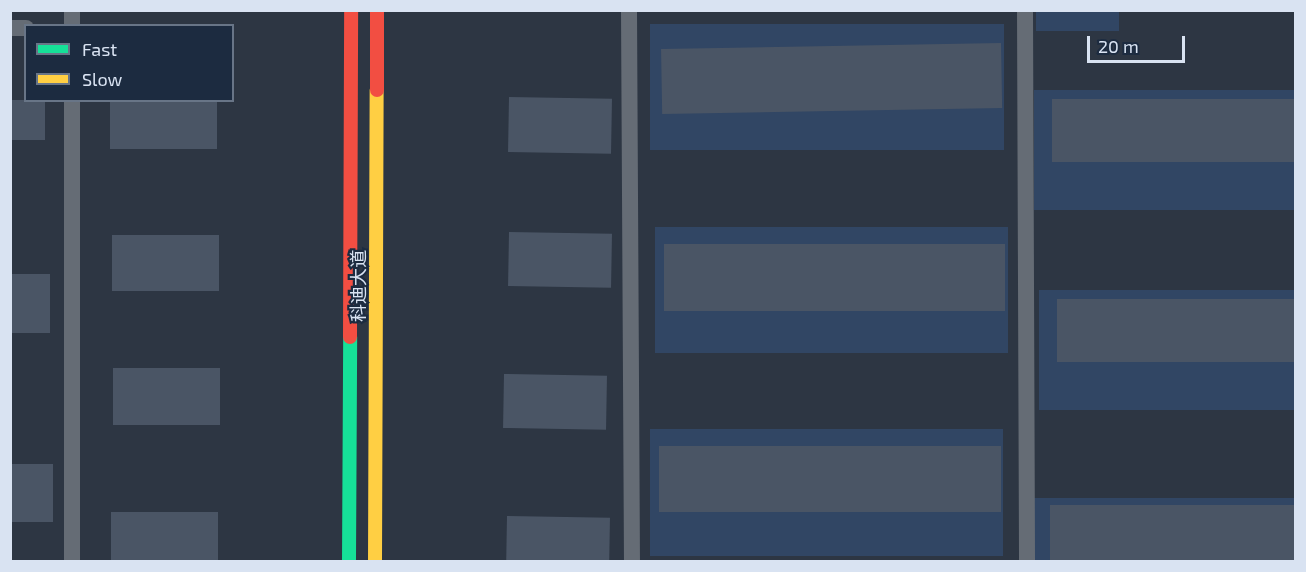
<!DOCTYPE html>
<meta charset="utf-8">
<style>
body{margin:0}
#map{position:relative;width:1306px;height:572px;overflow:hidden;background:#2d3643;font-family:"Exo 2","Noto Sans SC",sans-serif}
div>[style]{position:absolute}
.green>*{inset:0;background:#314664;transform-origin:0 0}
.building>*{inset:0;background:#4a5565;transform-origin:0 0}
.lane>*{height:16px;margin:-8px;padding:0 8px;transform-origin:8px;border-radius:8px;background:#656c75}
.fast>*{height:14px;margin:-7px;padding:0 7px;transform-origin:7px;border-radius:7px;background:#16e098}
.slow>*{height:14px;margin:-7px;padding:0 7px;transform-origin:7px;border-radius:7px;background:#ffcf43}
.jam>*{height:14px;margin:-7px;padding:0 7px;transform-origin:7px;border-radius:7px;background:#f24e42}
span{translate:-50% -50%;white-space:nowrap;text-align:center;line-height:1.15;-webkit-text-stroke:4.5px #1c2b40;paint-order:stroke}
.street-label{font-size:18px;color:#d9e3f2}
.frame{position:absolute;inset:0;border:12px solid #d9e3f2;pointer-events:none}
.legend{position:absolute;left:24px;top:24px;width:210px;height:78px;box-sizing:border-box;background:#1c2b40;border:2px solid #687587;margin:0;padding:8px 10px;list-style:none;font-size:18px;color:#d9e3f2}
.legend li{display:flex;align-items:center;gap:12px;height:30px}
.legend b{width:30px;border:2px solid #687587}
.scale{position:absolute;left:1087px;top:36px;width:98px;height:27px;box-sizing:border-box;border:3px solid #d9e3f2;border-top:0;padding-left:8px;font-size:18px;line-height:21px;white-space:nowrap;color:#d9e3f2;-webkit-text-stroke:4px #1c2b40;paint-order:stroke}
</style>
<div id="map">
<div class="green">
<i style="left:1036px;top:11px;width:83px;height:20px"></i>
<i style="left:1004px;top:24px;width:126px;height:354px;rotate:90deg"></i>
<i style="left:1295px;top:90px;width:120px;height:261px;rotate:90deg"></i>
<i style="left:1008px;top:227px;width:126px;height:353px;rotate:90deg"></i>
<i style="left:1295px;top:290px;width:120px;height:256px;rotate:90deg"></i>
<i style="left:1003px;top:429px;width:127px;height:353px;rotate:90deg"></i>
<i style="left:1295px;top:498px;width:63px;height:261px;rotate:90deg"></i>
</div>
<div class="building">
<i style="left:1001px;top:43px;width:65px;height:340px;rotate:89deg"></i>
<i style="left:509px;top:97px;width:103px;height:55px;rotate:1deg"></i>
<i style="left:1296px;top:99px;width:63px;height:244px;rotate:90deg"></i>
<i style="left:10px;top:100px;width:35px;height:40px"></i>
<i style="left:110px;top:100px;width:107px;height:49px"></i>
<i style="left:509px;top:232px;width:103px;height:54px;rotate:1deg"></i>
<i style="left:112px;top:235px;width:107px;height:56px"></i>
<i style="left:1005px;top:244px;width:67px;height:341px;rotate:90deg"></i>
<i style="left:10px;top:274px;width:40px;height:59px"></i>
<i style="left:1296px;top:299px;width:63px;height:239px;rotate:90deg"></i>
<i style="left:220px;top:368px;width:57px;height:107px;rotate:90deg"></i>
<i style="left:504px;top:374px;width:103px;height:54px;rotate:1deg"></i>
<i style="left:1001px;top:446px;width:66px;height:342px;rotate:90deg"></i>
<i style="left:10px;top:464px;width:43px;height:58px"></i>
<i style="left:1296px;top:505px;width:56px;height:246px;rotate:90deg"></i>
<i style="left:218px;top:512px;width:49px;height:107px;rotate:90deg"></i>
<i style="left:507px;top:516px;width:103px;height:45px;rotate:1deg"></i>
</div>
<div class="lane">
<i style="left:72px;top:10px;width:16px;rotate:90deg"></i>
<i style="left:629px;top:10px;width:552px;rotate:89.69deg"></i>
<i style="left:1025px;top:10px;width:552px;rotate:89.79deg"></i>
<i style="left:10px;top:28px;width:16px"></i>
<i style="left:72px;top:100px;width:462px;rotate:90deg"></i>
</div>
<div class="fast">
<i style="left:349px;top:562px;width:225px;rotate:-89.7deg"></i>
</div>
<div class="slow">
<i style="left:375px;top:562px;width:472px;rotate:-89.8deg"></i>
</div>
<div class="jam">
<i style="left:377px;top:90px;width:80px;rotate:-90deg"></i>
<i style="left:350px;top:337px;width:327px;rotate:-89.8deg"></i>
</div>
<div class="street-label">
<span style="left:358px;top:286px;rotate:-90deg">科迪大道</span>
</div>
<div class="frame"></div>
<ul class="legend">
<li><b style="height:8px;background:#16e098"></b>Fast</li>
<li><b style="height:8px;background:#ffcf43"></b>Slow</li>
</ul>
<div class="scale">20 m</div>
</div>
